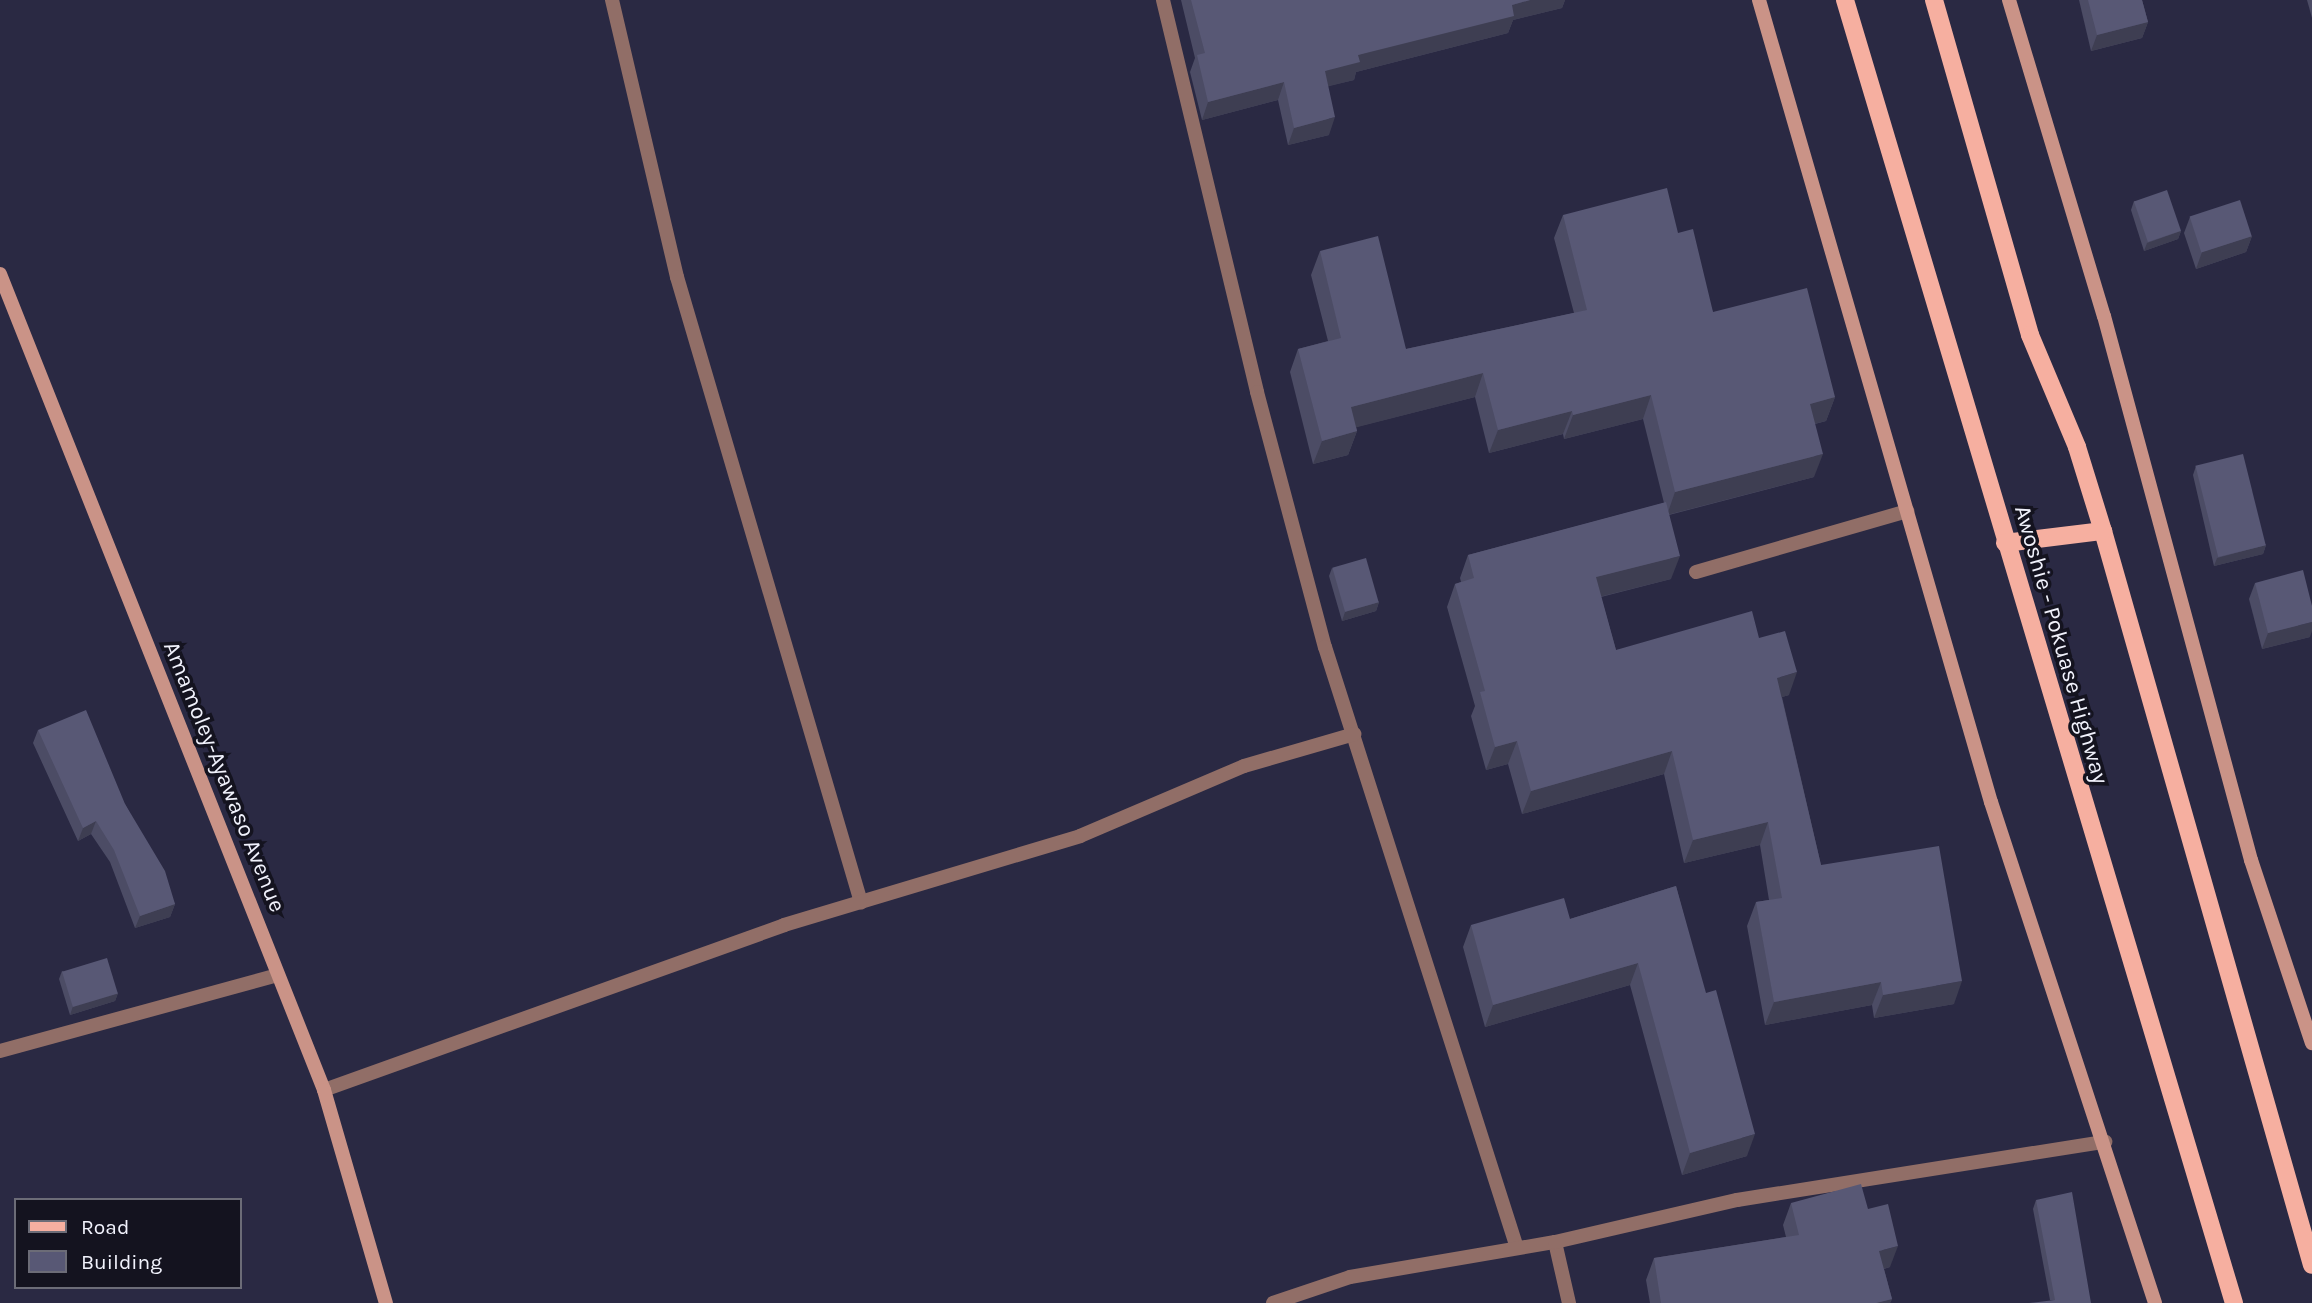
<!DOCTYPE html>
<style>
body{margin:0}
#map{position:relative;width:2312px;height:1303px;overflow:hidden;background:#2a2943;font-family:Karla,sans-serif}
div>[style]{position:absolute}
.lane>*{height:14px;margin:-7px;padding:0 7px;transform-origin:7px;border-radius:7px;background:#916e67}
.street>*{height:14px;margin:-7px;padding:0 7px;transform-origin:7px;border-radius:7px;background:#916e67}
.secondary>*{height:14px;margin:-7px;padding:0 7px;transform-origin:7px;border-radius:7px;background:#ca9387}
.primary>*{height:18px;margin:-9px;padding:0 9px;transform-origin:9px;border-radius:9px;background:#f6afa0}
.wall>*{inset:0;background:#4c4c65}
.shaded-wall>*{inset:0;background:#3e3e52}
.building>*{inset:0;background:#585875;transform-origin:0 0}
span{translate:-50% -50%;white-space:nowrap;text-align:center;line-height:1.15;-webkit-text-stroke:7px #14131f;paint-order:stroke}
.street-label{font-size:23px;color:#f1f2fc}
.legend{position:absolute;left:14px;top:1198px;width:228px;height:91px;box-sizing:border-box;background:#14131f;border:2px solid #6c6c77;margin:0;padding:9px 12px;list-style:none;font-size:21px;color:#f1f2fc}
.legend li{display:flex;align-items:center;gap:14px;height:35px}
.legend b{width:35px;border:2px solid #6c6c77}
</style>
<div id="map">
<div class="lane">
<i style="left:1696px;top:572px;width:220px;rotate:-16.1deg"></i>
<i style="left:1555px;top:1242px;width:63px;rotate:77.1deg"></i>
</div>
<div class="street">
<i style="left:612px;top:0;width:285px;rotate:76.8deg"></i>
<i style="left:677px;top:277px;width:652px;rotate:73.6deg"></i>
<i style="left:1163px;top:0;width:403px;rotate:76.5deg"></i>
<i style="left:1257px;top:392px;width:264px;rotate:75.1deg"></i>
<i style="left:1325px;top:647px;width:631px;rotate:72.28deg"></i>
<i style="left:0;top:1051px;width:288px;rotate:-15.3deg"></i>
<i style="left:324px;top:1090px;width:489px;rotate:-19.7deg"></i>
<i style="left:784px;top:925px;width:309px;rotate:-16.7deg"></i>
<i style="left:1080px;top:836px;width:178px;rotate:-23.1deg"></i>
<i style="left:1244px;top:766px;width:115px;rotate:-16.2deg"></i>
<i style="left:1273px;top:1303px;width:81px;rotate:-18.7deg"></i>
<i style="left:1350px;top:1277px;width:208px;rotate:-9.7deg"></i>
<i style="left:1555px;top:1242px;width:187px;rotate:-13deg"></i>
<i style="left:1737px;top:1200px;width:373px;rotate:-9deg"></i>
</div>
<div class="secondary">
<i style="left:1759px;top:0;width:835px;rotate:73.87deg"></i>
<i style="left:1991px;top:802px;width:527px;rotate:71.87deg"></i>
<i style="left:2009px;top:0;width:330px;rotate:73.3deg"></i>
<i style="left:2104px;top:316px;width:564px;rotate:74.88deg"></i>
<i style="left:2251px;top:860px;width:193px;rotate:71.6deg"></i>
<i style="left:0;top:274px;width:878px;rotate:68.34deg"></i>
<i style="left:324px;top:1090px;width:222px;rotate:73.8deg"></i>
</div>
<div class="primary">
<i style="left:1845px;top:0;width:1360px;rotate:73.38deg"></i>
<i style="left:1934px;top:0;width:348px;rotate:74deg"></i>
<i style="left:2030px;top:335px;width:121px;rotate:67.2deg"></i>
<i style="left:2077px;top:447px;width:88px;rotate:72.8deg"></i>
<i style="left:2103px;top:531px;width:763px;rotate:74.11deg"></i>
<i style="left:2005px;top:543px;width:99px;rotate:-7deg"></i>
</div>
<div class="wall">
<i style="clip-path:polygon(1181px 0,1565px 0,1562px 8px,1513px 20px,1508px 33px,1356px 72px,1354px 80px,1328px 86px,1329px 135px,1288px 145px,1278px 100px,1202px 120px,1190px 72px,1195px 58px)"></i>
<i style="clip-path:polygon(2079px 0,2142px 0,2148px 22px,2142px 38px,2091px 51px)"></i>
<i style="clip-path:polygon(2307px 0,2312px 0,2312px 18px)"></i>
<i style="clip-path:polygon(2134px 201px,2181px 231px,2178px 239px,2144px 251px,2131px 210px)"></i>
<i style="clip-path:polygon(1563px 215px,1678px 233px,1713px 312px,1835px 397px,1826px 421px,1815px 424px,1814px 477px,1669px 515px,1671px 579px,1601px 597px,1616px 650px,1759px 638px,1789px 695px,1782px 697px,1821px 865px,1954px 1004px,1874px 1018px,1872px 1005px,1765px 1025px,1747px 926px,1756px 902px,1769px 900px,1760px 845px,1684px 863px,1664px 774px,1522px 814px,1508px 764px,1486px 770px,1471px 716px,1475px 706px,1447px 607px,1455px 584px,1461px 582px,1460px 578px,1468px 555px,1664px 503px,1643px 419px,1564px 439px,1563px 434px,1489px 453px,1475px 397px,1356px 427px,1357px 431px,1348px 455px,1313px 464px,1290px 372px,1298px 349px,1328px 341px,1311px 275px,1320px 251px,1406px 349px,1574px 313px,1554px 238px)"></i>
<i style="clip-path:polygon(2190px 217px,2252px 236px,2246px 252px,2196px 269px,2184px 233px)"></i>
<i style="clip-path:polygon(2196px 466px,2266px 545px,2263px 554px,2214px 566px,2193px 475px)"></i>
<i style="clip-path:polygon(1332px 568px,1379px 602px,1376px 611px,1342px 621px,1329px 576px)"></i>
<i style="clip-path:polygon(2255px 583px,2310px 637px,2262px 649px,2249px 599px)"></i>
<i style="clip-path:polygon(38px 730px,125px 804px,175px 904px,170px 917px,135px 928px,110px 862px,91px 834px,78px 841px,33px 743px)"></i>
<i style="clip-path:polygon(1676px 886px,1747px 1156px,1682px 1175px,1630px 985px,1485px 1027px,1463px 947px,1471px 925px,1570px 919px)"></i>
<i style="clip-path:polygon(62px 971px,118px 993px,115px 1001px,70px 1015px,59px 979px)"></i>
<i style="clip-path:polygon(2036px 1200px,2091px 1303px,2050px 1300px,2033px 1209px)"></i>
<i style="clip-path:polygon(1791px 1203px,1868px 1209px,1890px 1267px,1884px 1269px,1892px 1299px,1890px 1303px,1650px 1303px,1646px 1280px,1654px 1258px,1786px 1237px,1783px 1225px)"></i>
</div>
<div class="shaded-wall">
<i style="clip-path:polygon(1530px 0,1565px 0,1562px 8px,1513px 20px,1508px 33px,1356px 72px,1354px 80px,1318px 89px,1325px 71px,1358px 55px,1512px 5px)"></i>
<i style="clip-path:polygon(2148px 22px,2142px 38px,2091px 51px,2097px 35px)"></i>
<i style="clip-path:polygon(1284px 82px,1278px 100px,1202px 120px,1208px 102px)"></i>
<i style="clip-path:polygon(1335px 117px,1329px 135px,1288px 145px,1294px 128px)"></i>
<i style="clip-path:polygon(2181px 231px,2178px 239px,2144px 251px,2147px 243px)"></i>
<i style="clip-path:polygon(2252px 236px,2246px 252px,2196px 269px,2202px 252px)"></i>
<i style="clip-path:polygon(1483px 373px,1475px 397px,1342px 431px,1351px 407px)"></i>
<i style="clip-path:polygon(1651px 395px,1643px 419px,1564px 439px,1573px 415px)"></i>
<i style="clip-path:polygon(1835px 397px,1826px 421px,1802px 427px,1810px 404px)"></i>
<i style="clip-path:polygon(1572px 411px,1563px 434px,1489px 453px,1498px 430px)"></i>
<i style="clip-path:polygon(1357px 431px,1348px 455px,1313px 464px,1322px 441px)"></i>
<i style="clip-path:polygon(1823px 454px,1814px 477px,1667px 515px,1675px 492px)"></i>
<i style="clip-path:polygon(2266px 545px,2263px 554px,2214px 566px,2217px 558px)"></i>
<i style="clip-path:polygon(1680px 556px,1671px 579px,1587px 600px,1596px 577px)"></i>
<i style="clip-path:polygon(1379px 602px,1376px 611px,1342px 621px,1345px 612px)"></i>
<i style="clip-path:polygon(2312px 622px,2312px 631px,2310px 637px,2262px 649px,2268px 633px)"></i>
<i style="clip-path:polygon(1797px 672px,1789px 695px,1769px 701px,1777px 678px)"></i>
<i style="clip-path:polygon(1517px 741px,1508px 764px,1486px 770px,1495px 747px)"></i>
<i style="clip-path:polygon(1672px 751px,1664px 774px,1522px 814px,1531px 791px)"></i>
<i style="clip-path:polygon(96px 821px,91px 834px,78px 841px,83px 828px)"></i>
<i style="clip-path:polygon(1768px 822px,1760px 845px,1684px 863px,1693px 840px)"></i>
<i style="clip-path:polygon(175px 904px,170px 917px,135px 928px,140px 916px)"></i>
<i style="clip-path:polygon(1638px 963px,1630px 985px,1485px 1027px,1493px 1005px)"></i>
<i style="clip-path:polygon(1962px 981px,1954px 1004px,1874px 1018px,1883px 995px)"></i>
<i style="clip-path:polygon(1881px 982px,1872px 1005px,1765px 1025px,1774px 1002px)"></i>
<i style="clip-path:polygon(118px 993px,115px 1001px,70px 1015px,73px 1006px)"></i>
<i style="clip-path:polygon(1755px 1134px,1747px 1156px,1682px 1175px,1690px 1153px)"></i>
<i style="clip-path:polygon(1898px 1246px,1890px 1267px,1871px 1272px,1879px 1251px)"></i>
<i style="clip-path:polygon(1892px 1299px,1890px 1303px,1876px 1303px)"></i>
</div>
<div class="building">
<i style="clip-path:polygon(1191px 0,1530px 0,1512px 5px,1514px 16px,1358px 55px,1360px 62px,1325px 71px,1335px 117px,1294px 128px,1284px 82px,1208px 102px,1197px 55px,1205px 53px)"></i>
<i style="clip-path:polygon(2088px 0,2142px 0,2148px 22px,2097px 35px)"></i>
<i style="clip-path:polygon(1667px 188px,1678px 233px,1693px 229px,1713px 312px,1807px 288px,1835px 397px,1810px 404px,1823px 454px,1675px 492px,1651px 395px,1573px 415px,1572px 411px,1498px 430px,1483px 373px,1351px 407px,1357px 431px,1322px 441px,1298px 349px,1341px 338px,1320px 251px,1378px 236px,1406px 349px,1587px 310px,1563px 215px)"></i>
<i style="left:2167px;top:190px;width:43px;height:35px;rotate:71deg"></i>
<i style="left:2240px;top:200px;width:38px;height:53px;rotate:72deg"></i>
<i style="left:2243px;top:454px;width:94px;height:49px;rotate:76deg"></i>
<i style="clip-path:polygon(1666px 502px,1680px 556px,1596px 577px,1616px 650px,1752px 611px,1759px 638px,1785px 631px,1797px 672px,1777px 678px,1821px 865px,1939px 846px,1962px 981px,1883px 995px,1881px 982px,1774px 1002px,1756px 902px,1782px 898px,1768px 822px,1693px 840px,1672px 751px,1531px 791px,1517px 741px,1495px 747px,1480px 692px,1485px 691px,1455px 584px,1474px 578px,1468px 555px)"></i>
<i style="left:1366px;top:558px;width:46px;height:35px;rotate:74deg"></i>
<i style="clip-path:polygon(2303px 570px,2312px 606px,2312px 622px,2268px 633px,2255px 583px)"></i>
<i style="clip-path:polygon(86px 710px,125px 804px,165px 871px,175px 904px,140px 916px,114px 850px,96px 821px,83px 828px,38px 730px)"></i>
<i style="clip-path:polygon(1676px 886px,1706px 993px,1716px 990px,1755px 1134px,1690px 1153px,1638px 963px,1493px 1005px,1471px 925px,1564px 898px,1570px 919px)"></i>
<i style="left:107px;top:958px;width:37px;height:47px;rotate:73deg"></i>
<i style="clip-path:polygon(1861px 1184px,1868px 1209px,1888px 1204px,1898px 1246px,1879px 1251px,1892px 1299px,1876px 1303px,1661px 1303px,1654px 1258px,1799px 1235px,1791px 1203px)"></i>
<i style="clip-path:polygon(2072px 1192px,2091px 1303px,2029px 1303px,2055px 1300px,2036px 1200px)"></i>
</div>
<div class="street-label">
<span style="left:2061px;top:645px;rotate:74deg">Awoshie - Pokuase Highway</span>
<span style="left:224px;top:777px;rotate:68deg">Amamoley-Ayawaso Avenue</span>
</div>
<ul class="legend">
<li><b style="height:9px;background:#f6afa0"></b>Road</li>
<li><b style="height:19px;background:#585875"></b>Building</li>
</ul>
</div>
